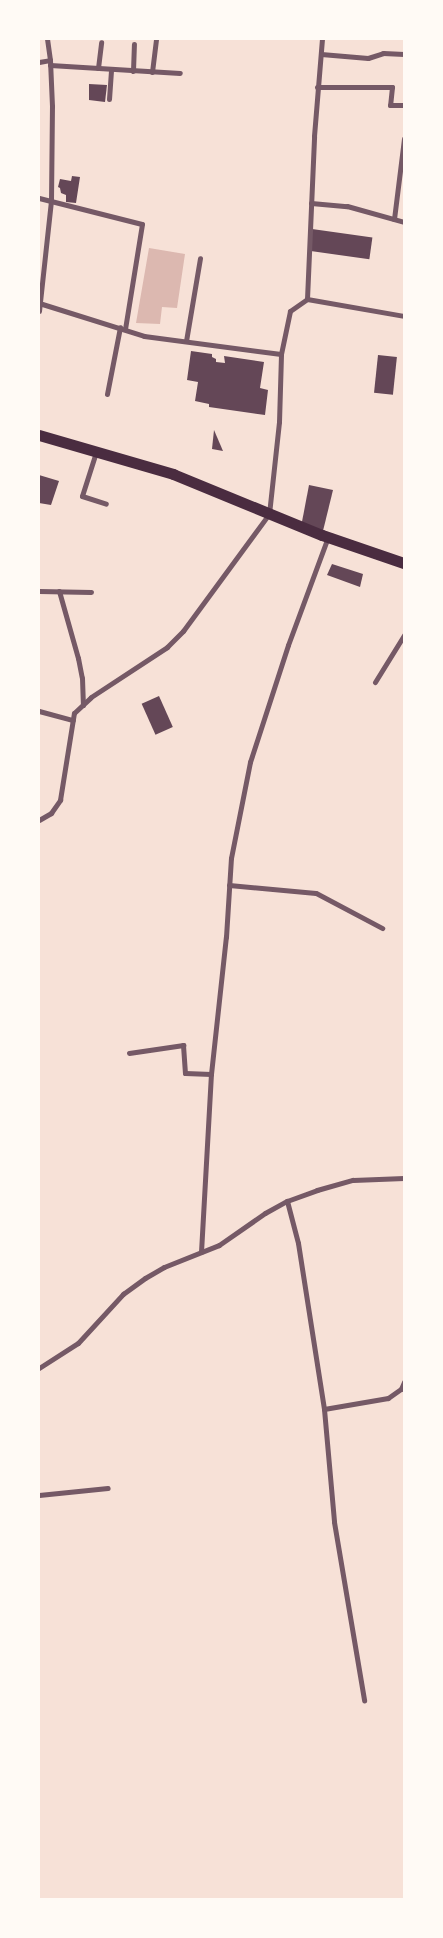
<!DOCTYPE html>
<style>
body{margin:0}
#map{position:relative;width:443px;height:1938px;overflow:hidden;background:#f7e1d7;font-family:"Asap Condensed",sans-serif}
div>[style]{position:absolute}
.water>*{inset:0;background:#dcb8b0}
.building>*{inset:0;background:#644757;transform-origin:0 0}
.minor>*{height:5px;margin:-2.5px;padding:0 2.5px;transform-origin:2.5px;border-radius:2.5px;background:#755966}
.trunk>*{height:11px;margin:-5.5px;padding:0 5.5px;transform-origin:5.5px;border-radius:5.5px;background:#4a2c40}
span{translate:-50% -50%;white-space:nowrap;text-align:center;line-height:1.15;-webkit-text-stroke:5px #fffaf5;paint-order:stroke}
.frame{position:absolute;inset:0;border:40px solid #fffaf5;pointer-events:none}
</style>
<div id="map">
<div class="water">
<i style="clip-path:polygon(149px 248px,185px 254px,177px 308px,162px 307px,160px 324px,136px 323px)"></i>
</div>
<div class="building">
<i style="clip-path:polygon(89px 84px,107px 85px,105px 102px,89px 100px)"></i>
<i style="clip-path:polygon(72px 176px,80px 177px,76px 203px,66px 202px,66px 195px,61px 193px,60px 188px,58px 187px,60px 179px,71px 181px)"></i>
<i style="left:312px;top:229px;width:61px;height:22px;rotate:8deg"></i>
<i style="clip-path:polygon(191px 351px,212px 354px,212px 357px,216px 359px,216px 362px,225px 363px,224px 356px,264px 362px,260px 388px,268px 390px,265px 415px,209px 407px,209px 404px,195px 401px,198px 382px,187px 380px)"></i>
<i style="left:378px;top:355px;width:19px;height:38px;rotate:6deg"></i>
<i style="clip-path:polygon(214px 430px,223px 451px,212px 449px)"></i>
<i style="clip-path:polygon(39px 475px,59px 481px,51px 505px,39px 503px)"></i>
<i style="clip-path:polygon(309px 485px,333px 490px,322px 535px,301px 527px)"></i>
<i style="clip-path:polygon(332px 564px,363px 574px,360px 587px,327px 575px)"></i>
<i style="left:159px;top:696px;width:34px;height:19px;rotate:66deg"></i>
</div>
<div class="minor">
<i style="left:321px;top:54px;width:47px;rotate:4.9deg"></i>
<i style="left:368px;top:58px;width:16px;rotate:-18deg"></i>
<i style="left:383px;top:53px;width:21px;rotate:3deg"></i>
<i style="left:39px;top:62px;width:11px;rotate:-10deg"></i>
<i style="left:50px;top:65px;width:130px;rotate:3.5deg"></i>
<i style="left:98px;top:68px;width:26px;rotate:-83deg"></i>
<i style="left:133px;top:71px;width:27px;rotate:-88deg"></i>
<i style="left:152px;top:72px;width:33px;rotate:-83deg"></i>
<i style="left:317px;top:87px;width:75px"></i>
<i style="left:392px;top:87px;width:18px;rotate:96deg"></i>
<i style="left:390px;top:105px;width:14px"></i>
<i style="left:109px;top:99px;width:30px;rotate:-86deg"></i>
<i style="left:39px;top:198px;width:106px;rotate:14.2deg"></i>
<i style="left:142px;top:224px;width:106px;rotate:99.2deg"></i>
<i style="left:311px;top:203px;width:36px;rotate:5deg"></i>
<i style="left:347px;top:206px;width:59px;rotate:15.7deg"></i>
<i style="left:394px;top:219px;width:81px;rotate:-82.9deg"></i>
<i style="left:307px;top:299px;width:163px;rotate:-87.5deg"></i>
<i style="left:314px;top:136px;width:97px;rotate:-85.3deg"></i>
<i style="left:39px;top:303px;width:110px;rotate:17.4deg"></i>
<i style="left:144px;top:336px;width:138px;rotate:7.5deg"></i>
<i style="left:39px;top:311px;width:112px;rotate:-83.8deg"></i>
<i style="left:51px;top:200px;width:94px;rotate:-89.4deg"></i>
<i style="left:52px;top:106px;width:46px;rotate:-92.5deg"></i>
<i style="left:50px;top:60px;width:21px;rotate:-98deg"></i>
<i style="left:186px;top:341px;width:84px;rotate:-80.4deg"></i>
<i style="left:107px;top:394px;width:68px;rotate:-79deg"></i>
<i style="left:96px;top:452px;width:46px;rotate:107.7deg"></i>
<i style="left:82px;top:496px;width:25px;rotate:18deg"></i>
<i style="left:39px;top:591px;width:52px;rotate:1.1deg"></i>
<i style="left:59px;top:591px;width:70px;rotate:74.2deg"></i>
<i style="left:78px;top:658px;width:20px;rotate:79deg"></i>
<i style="left:82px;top:678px;width:27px;rotate:88deg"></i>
<i style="left:375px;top:682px;width:55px;rotate:-58.3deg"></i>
<i style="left:39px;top:711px;width:35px;rotate:15deg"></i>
<i style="left:39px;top:820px;width:14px;rotate:-30deg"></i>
<i style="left:51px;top:813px;width:16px;rotate:-55deg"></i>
<i style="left:60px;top:800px;width:88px;rotate:-80.9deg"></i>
<i style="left:74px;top:713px;width:23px;rotate:-43deg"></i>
<i style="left:91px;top:697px;width:91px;rotate:-33.3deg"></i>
<i style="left:167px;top:647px;width:23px;rotate:-45deg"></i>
<i style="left:183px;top:631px;width:145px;rotate:-53.7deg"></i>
<i style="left:269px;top:514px;width:93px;rotate:-83.8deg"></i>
<i style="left:279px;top:422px;width:68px;rotate:-88.3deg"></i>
<i style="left:281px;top:354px;width:44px;rotate:-78.2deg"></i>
<i style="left:290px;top:311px;width:21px;rotate:-35deg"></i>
<i style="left:307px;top:299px;width:98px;rotate:9.9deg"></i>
<i style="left:229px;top:885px;width:87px;rotate:5.3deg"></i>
<i style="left:316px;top:893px;width:75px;rotate:27.9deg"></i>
<i style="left:129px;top:1053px;width:55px;rotate:-8.4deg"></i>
<i style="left:183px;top:1045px;width:28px;rotate:86deg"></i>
<i style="left:185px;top:1073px;width:26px;rotate:2deg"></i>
<i style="left:287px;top:1201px;width:43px;rotate:75.3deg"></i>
<i style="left:298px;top:1243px;width:168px;rotate:81.1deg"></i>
<i style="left:324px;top:1409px;width:113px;rotate:84.9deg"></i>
<i style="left:334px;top:1522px;width:181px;rotate:80.4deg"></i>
<i style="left:201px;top:1252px;width:178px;rotate:-86.8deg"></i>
<i style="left:211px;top:1074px;width:138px;rotate:-83.8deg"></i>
<i style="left:226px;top:937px;width:79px;rotate:-86.4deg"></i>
<i style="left:231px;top:858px;width:98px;rotate:-78.8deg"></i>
<i style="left:250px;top:762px;width:123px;rotate:-72deg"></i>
<i style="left:288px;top:645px;width:115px;rotate:-69.7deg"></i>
<i style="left:39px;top:1368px;width:46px;rotate:-32.7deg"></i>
<i style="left:78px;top:1343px;width:67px;rotate:-47.4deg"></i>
<i style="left:123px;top:1294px;width:27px;rotate:-36deg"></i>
<i style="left:145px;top:1278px;width:22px;rotate:-30deg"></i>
<i style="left:164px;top:1267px;width:59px;rotate:-21.8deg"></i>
<i style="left:219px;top:1245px;width:56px;rotate:-34.8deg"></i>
<i style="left:265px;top:1213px;width:25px;rotate:-29deg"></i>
<i style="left:287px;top:1201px;width:32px;rotate:-20deg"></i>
<i style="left:317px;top:1190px;width:37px;rotate:-16deg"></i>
<i style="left:353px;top:1180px;width:51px;rotate:-2.2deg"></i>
<i style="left:324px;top:1409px;width:65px;rotate:-9.8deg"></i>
<i style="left:388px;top:1398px;width:16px;rotate:-35deg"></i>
<i style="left:401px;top:1389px;width:8px;rotate:-67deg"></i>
<i style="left:39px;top:1495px;width:69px;rotate:-5.8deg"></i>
</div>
<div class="trunk">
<i style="left:39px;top:435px;width:140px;rotate:16.2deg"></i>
<i style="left:173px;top:474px;width:161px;rotate:22.3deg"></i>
<i style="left:322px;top:535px;width:87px;rotate:18.9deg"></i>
</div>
<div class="frame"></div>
</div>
